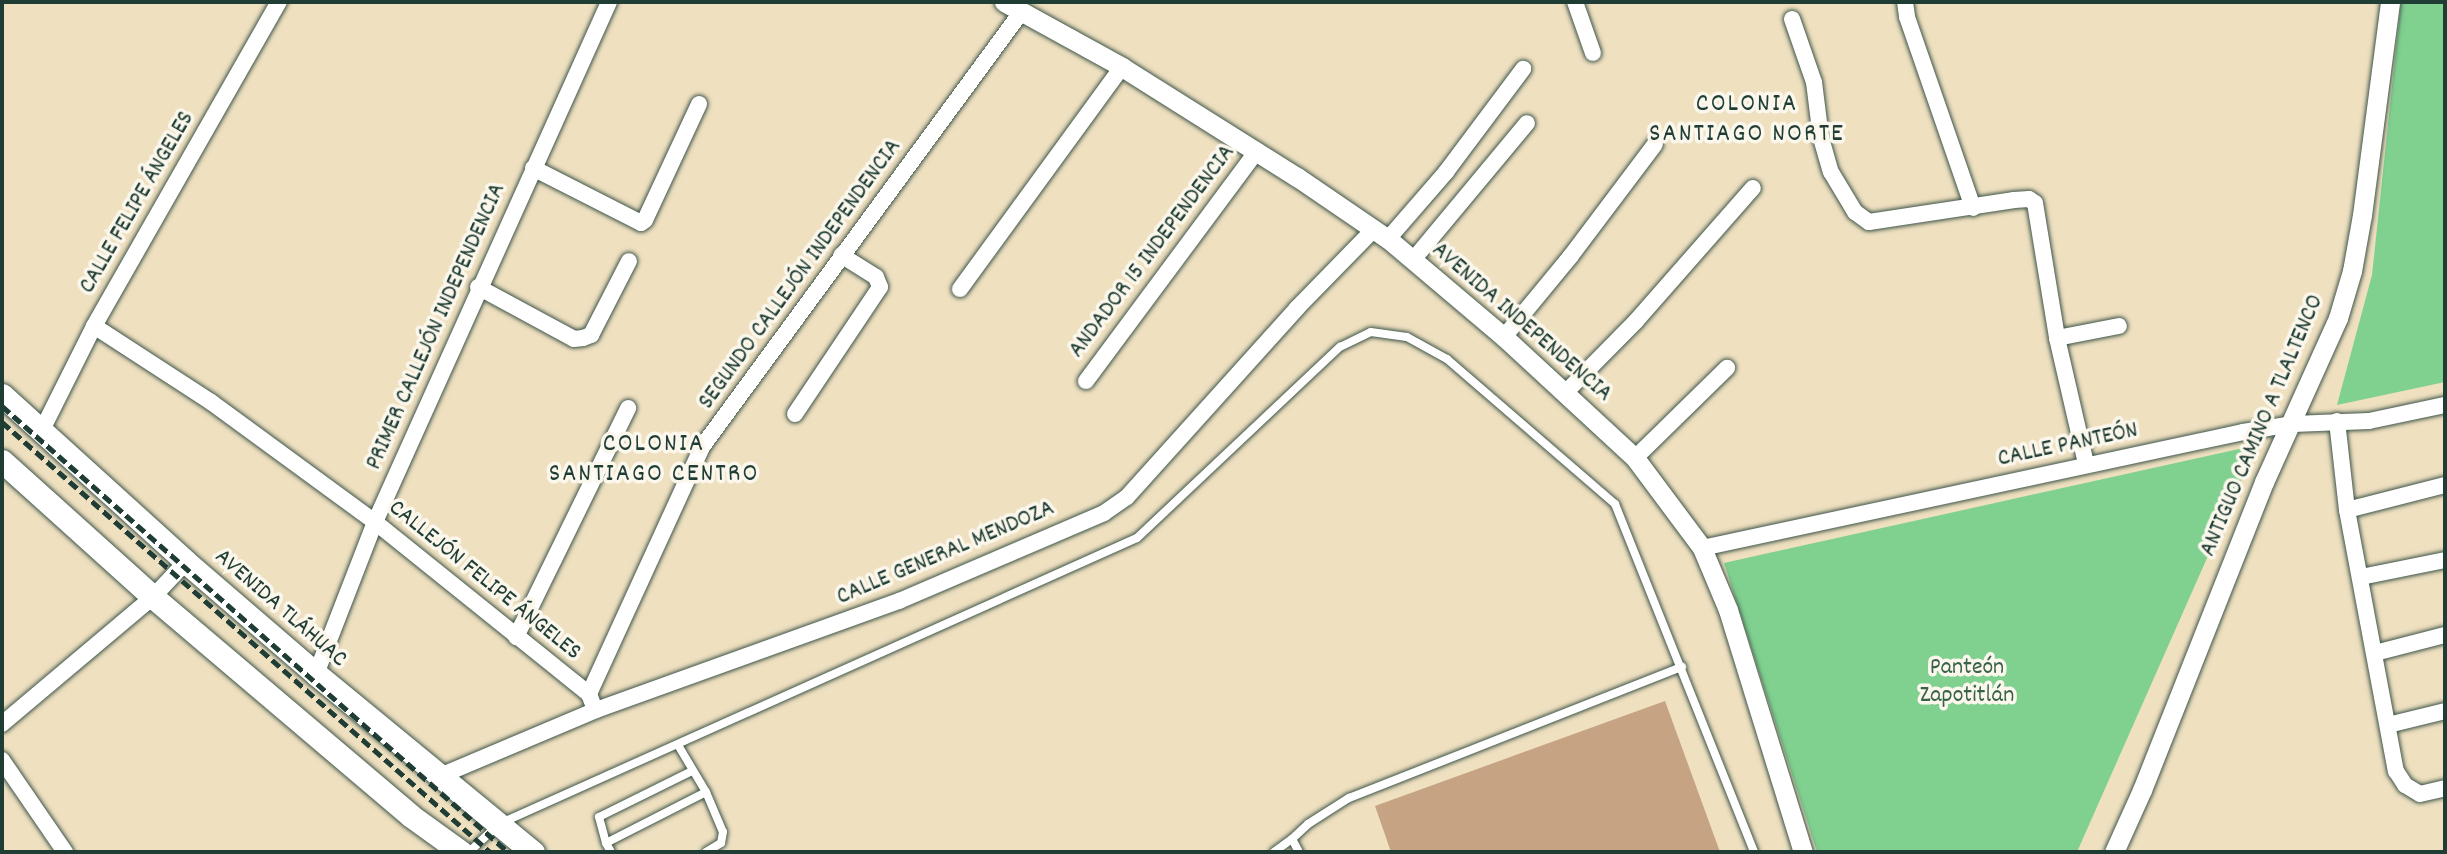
<!DOCTYPE html>
<meta charset="utf-8">
<style>
body{margin:0}
#map{position:relative;width:2447px;height:854px;overflow:hidden;background:#efe0c0;font-family:Dekko,sans-serif}
div>[style]{position:absolute}
.green>*{inset:0;background:#80d090}
.building>*{inset:0;background:#c6a382}
.roads{filter:drop-shadow(0 0 2px #3e5549) drop-shadow(0 0 2px #3e5549)}
.service>*{height:8px;margin:-4px;padding:0 4px;transform-origin:4px;border-radius:4px;background:#fff}
.minor>*{height:16px;margin:-8px;padding:0 8px;transform-origin:8px;border-radius:8px;background:#fff}
.tertiary>*{height:19px;margin:-9.5px;padding:0 9.5px;transform-origin:9.5px;border-radius:9.5px;background:#fff}
.secondary>*{height:23px;margin:-11.5px;padding:0 11.5px;transform-origin:11.5px;border-radius:11.5px;background:#fff}
.rail>*{height:5px;margin-top:-2.5px;transform-origin:0;background:repeating-linear-gradient(90deg,#1f3d34 0 10px,transparent 0 15px)}
span{translate:-50% -50%;white-space:nowrap;text-align:center;line-height:1.15;-webkit-text-stroke:7px #fbf7ec;paint-order:stroke}
.street-label{font-size:24px;color:#1f3d34}
.park-label{font-size:24px;color:#37624b}
.neighbourhood-label{font-size:26px;color:#1f3d34;letter-spacing:2px}
.frame{position:absolute;inset:0;border:4px solid #1f3d34;pointer-events:none}
</style>
<div id="map">
<div class="green">
<i style="clip-path:polygon(2401px 2px,2445px 2px,2445px 382px,2337px 405px,2372px 275px)"></i>
<i style="clip-path:polygon(2257px 445px,2077px 852px,1817px 852px,1724px 563px)"></i>
</div>
<div class="building">
<i style="clip-path:polygon(1665px 701px,1720px 852px,1391px 852px,1375px 806px)"></i>
</div>
<div class="roads">
<div class="service">
<i style="left:678px;top:745px;width:55px;rotate:59.2deg"></i>
<i style="left:706px;top:792px;width:43px;rotate:67deg"></i>
<i style="left:723px;top:832px;width:11px;rotate:100deg"></i>
<i style="left:721px;top:843px;width:17px;rotate:149deg"></i>
<i style="left:1292px;top:839px;width:22px;rotate:-43deg"></i>
<i style="left:1308px;top:824px;width:49px;rotate:-32.4deg"></i>
<i style="left:1349px;top:798px;width:358px;rotate:-21.5deg"></i>
<i style="left:606px;top:843px;width:27px;rotate:-105deg"></i>
<i style="left:599px;top:817px;width:104px;rotate:-26.3deg"></i>
<i style="left:469px;top:852px;width:41px;rotate:-43deg"></i>
<i style="left:499px;top:824px;width:699px;rotate:-24.15deg"></i>
<i style="left:1137px;top:538px;width:279px;rotate:-43.3deg"></i>
<i style="left:1340px;top:347px;width:34px;rotate:-26deg"></i>
<i style="left:1371px;top:332px;width:36px;rotate:8deg"></i>
<i style="left:1407px;top:337px;width:46px;rotate:28.8deg"></i>
<i style="left:1447px;top:359px;width:222px;rotate:40.8deg"></i>
<i style="left:1615px;top:504px;width:375px;rotate:68.2deg"></i>
<i style="left:611px;top:852px;width:10px;rotate:-119deg"></i>
<i style="left:606px;top:843px;width:112px;rotate:-27deg"></i>
<i style="left:1274px;top:852px;width:22px;rotate:-36deg"></i>
<i style="left:1292px;top:839px;width:15px;rotate:62deg"></i>
</div>
<div class="minor">
<i style="left:1575px;top:2px;width:54px;rotate:70.6deg"></i>
<i style="left:1905px;top:2px;width:15px;rotate:82deg"></i>
<i style="left:1907px;top:17px;width:202px;rotate:70.9deg"></i>
<i style="left:1792px;top:19px;width:67px;rotate:70.8deg"></i>
<i style="left:1814px;top:82px;width:56px;rotate:82.9deg"></i>
<i style="left:1821px;top:138px;width:35px;rotate:74deg"></i>
<i style="left:1831px;top:172px;width:47px;rotate:59deg"></i>
<i style="left:1855px;top:212px;width:17px;rotate:36deg"></i>
<i style="left:1869px;top:222px;width:147px;rotate:-8.6deg"></i>
<i style="left:2014px;top:200px;width:15px;rotate:-4deg"></i>
<i style="left:2029px;top:199px;width:7px;rotate:34deg"></i>
<i style="left:2035px;top:203px;width:137px;rotate:80.7deg"></i>
<i style="left:2057px;top:338px;width:129px;rotate:77deg"></i>
<i style="left:533px;top:168px;width:121px;rotate:27deg"></i>
<i style="left:641px;top:223px;width:5px;rotate:-37deg"></i>
<i style="left:645px;top:220px;width:128px;rotate:-65deg"></i>
<i style="left:1388px;top:239px;width:89px;rotate:-49.1deg"></i>
<i style="left:1446px;top:172px;width:129px;rotate:-53.2deg"></i>
<i style="left:1413px;top:260px;width:178px;rotate:-50.2deg"></i>
<i style="left:478px;top:287px;width:109px;rotate:28.4deg"></i>
<i style="left:574px;top:339px;width:9px;rotate:-6deg"></i>
<i style="left:583px;top:338px;width:9px;rotate:-21deg"></i>
<i style="left:591px;top:335px;width:83px;rotate:-62.8deg"></i>
<i style="left:960px;top:289px;width:275px;rotate:-53.9deg"></i>
<i style="left:94px;top:326px;width:140px;rotate:33deg"></i>
<i style="left:211px;top:402px;width:203px;rotate:36.2deg"></i>
<i style="left:375px;top:522px;width:275px;rotate:38.8deg"></i>
<i style="left:589px;top:694px;width:9px;rotate:69deg"></i>
<i style="left:1504px;top:337px;width:104px;rotate:-50.5deg"></i>
<i style="left:1570px;top:257px;width:141px;rotate:-53deg"></i>
<i style="left:2057px;top:338px;width:63px;rotate:-11deg"></i>
<i style="left:1086px;top:381px;width:287px;rotate:-53.4deg"></i>
<i style="left:1566px;top:392px;width:100px;rotate:-45.4deg"></i>
<i style="left:1636px;top:321px;width:177px;rotate:-48.7deg"></i>
<i style="left:795px;top:414px;width:153px;rotate:-56.2deg"></i>
<i style="left:880px;top:287px;width:11px;rotate:-112deg"></i>
<i style="left:876px;top:277px;width:41px;rotate:-147.8deg"></i>
<i style="left:2337px;top:421px;width:90px;rotate:83.6deg"></i>
<i style="left:2347px;top:510px;width:266px;rotate:79.4deg"></i>
<i style="left:2396px;top:771px;width:17px;rotate:57deg"></i>
<i style="left:2405px;top:785px;width:17px;rotate:31deg"></i>
<i style="left:2420px;top:794px;width:26px;rotate:-13deg"></i>
<i style="left:42px;top:430px;width:116px;rotate:-63.4deg"></i>
<i style="left:94px;top:326px;width:373px;rotate:-60.3deg"></i>
<i style="left:1635px;top:458px;width:129px;rotate:-44.4deg"></i>
<i style="left:2347px;top:510px;width:101px;rotate:-14.3deg"></i>
<i style="left:1702px;top:548px;width:553px;rotate:-12.1deg"></i>
<i style="left:2243px;top:432px;width:51px;rotate:-9.1deg"></i>
<i style="left:2293px;top:424px;width:76px;rotate:-2.3deg"></i>
<i style="left:2369px;top:421px;width:78px;rotate:-11.9deg"></i>
<i style="left:2361px;top:577px;width:86px;rotate:-11.4deg"></i>
<i style="left:516px;top:637px;width:255px;rotate:-63.9deg"></i>
<i style="left:2375px;top:653px;width:72px;rotate:-14.4deg"></i>
<i style="left:316px;top:674px;width:163px;rotate:-68.8deg"></i>
<i style="left:375px;top:522px;width:570px;rotate:-65.77deg"></i>
<i style="left:589px;top:694px;width:272px;rotate:-65.4deg"></i>
<i style="left:702px;top:447px;width:541px;rotate:-53.72deg"></i>
<i style="left:2px;top:724px;width:197px;rotate:-40.1deg"></i>
<i style="left:153px;top:597px;width:48px;rotate:-46.7deg"></i>
<i style="left:2388px;top:725px;width:59px;rotate:-13.8deg"></i>
<i style="left:2px;top:760px;width:112px;rotate:55.6deg"></i>
<i style="left:440px;top:776px;width:169px;rotate:-22.9deg"></i>
<i style="left:596px;top:710px;width:322px;rotate:-19.8deg"></i>
<i style="left:899px;top:601px;width:223px;rotate:-23.2deg"></i>
<i style="left:1104px;top:513px;width:28px;rotate:-35deg"></i>
<i style="left:1127px;top:497px;width:254px;rotate:-48deg"></i>
<i style="left:1297px;top:308px;width:110px;rotate:-45.7deg"></i>
</div>
<div class="tertiary">
<i style="left:1004px;top:2px;width:135px;rotate:28.8deg"></i>
<i style="left:1122px;top:67px;width:207px;rotate:32.2deg"></i>
<i style="left:1297px;top:177px;width:110px;rotate:34.3deg"></i>
<i style="left:1388px;top:239px;width:152px;rotate:40.2deg"></i>
<i style="left:1504px;top:337px;width:178px;rotate:42.7deg"></i>
<i style="left:1635px;top:458px;width:112px;rotate:53.3deg"></i>
<i style="left:1702px;top:548px;width:67px;rotate:67.2deg"></i>
<i style="left:1728px;top:610px;width:253px;rotate:72.8deg"></i>
<i style="left:2114px;top:852px;width:68px;rotate:-65.7deg"></i>
<i style="left:2142px;top:790px;width:331px;rotate:-68.4deg"></i>
<i style="left:2264px;top:482px;width:180px;rotate:-65.7deg"></i>
<i style="left:2338px;top:318px;width:49px;rotate:-73.4deg"></i>
<i style="left:2352px;top:271px;width:57px;rotate:-79.9deg"></i>
<i style="left:2362px;top:215px;width:215px;rotate:-82.5deg"></i>
</div>
<div class="secondary">
<i style="left:2px;top:395px;width:248px;rotate:42.2deg"></i>
<i style="left:186px;top:562px;width:172px;rotate:40.7deg"></i>
<i style="left:316px;top:674px;width:281px;rotate:39.4deg"></i>
<i style="left:2px;top:461px;width:203px;rotate:42deg"></i>
<i style="left:153px;top:597px;width:338px;rotate:40.3deg"></i>
<i style="left:411px;top:816px;width:62px;rotate:35.8deg"></i>
</div>
</div>
<div class="rail">
<i style="left:2px;top:406px;width:675px;rotate:41.39deg"></i>
<i style="left:2px;top:422px;width:650px;rotate:41.38deg"></i>
</div>
<div class="street-label">
<span style="left:138px;top:203px;rotate:-60deg">CALLE FELIPE ÁNGELES</span>
<span style="left:1153px;top:252px;rotate:-53deg">ANDADOR 15 INDEPENDENCIA</span>
<span style="left:801px;top:275px;rotate:-54deg">SEGUNDO CALLEJÓN INDEPENDENCIA</span>
<span style="left:1521px;top:323px;rotate:41deg">AVENIDA INDEPENDENCIA</span>
<span style="left:437px;top:327px;rotate:-66deg">PRIMER CALLEJÓN INDEPENDENCIA</span>
<span style="left:2263px;top:426px;rotate:-67deg">ANTIGUO CAMINO A TLALTENCO</span>
<span style="left:2068px;top:446px;rotate:-12deg">CALLE PANTEÓN</span>
<span style="left:946px;top:554px;rotate:-23deg">CALLE GENERAL MENDOZA</span>
<span style="left:484px;top:581px;rotate:39deg">CALLEJÓN FELIPE ÁNGELES</span>
<span style="left:280px;top:609px;rotate:41deg">AVENIDA TLÁHUAC</span>
</div>
<div class="park-label">
<span style="left:1967px;top:683px">Panteón<br>Zapotitlán</span>
</div>
<div class="neighbourhood-label">
<span style="left:1747px;top:120px">COLONIA<br>SANTIAGO NORTE</span>
<span style="left:654px;top:460px">COLONIA<br>SANTIAGO CENTRO</span>
</div>
<div class="frame"></div>
</div>
